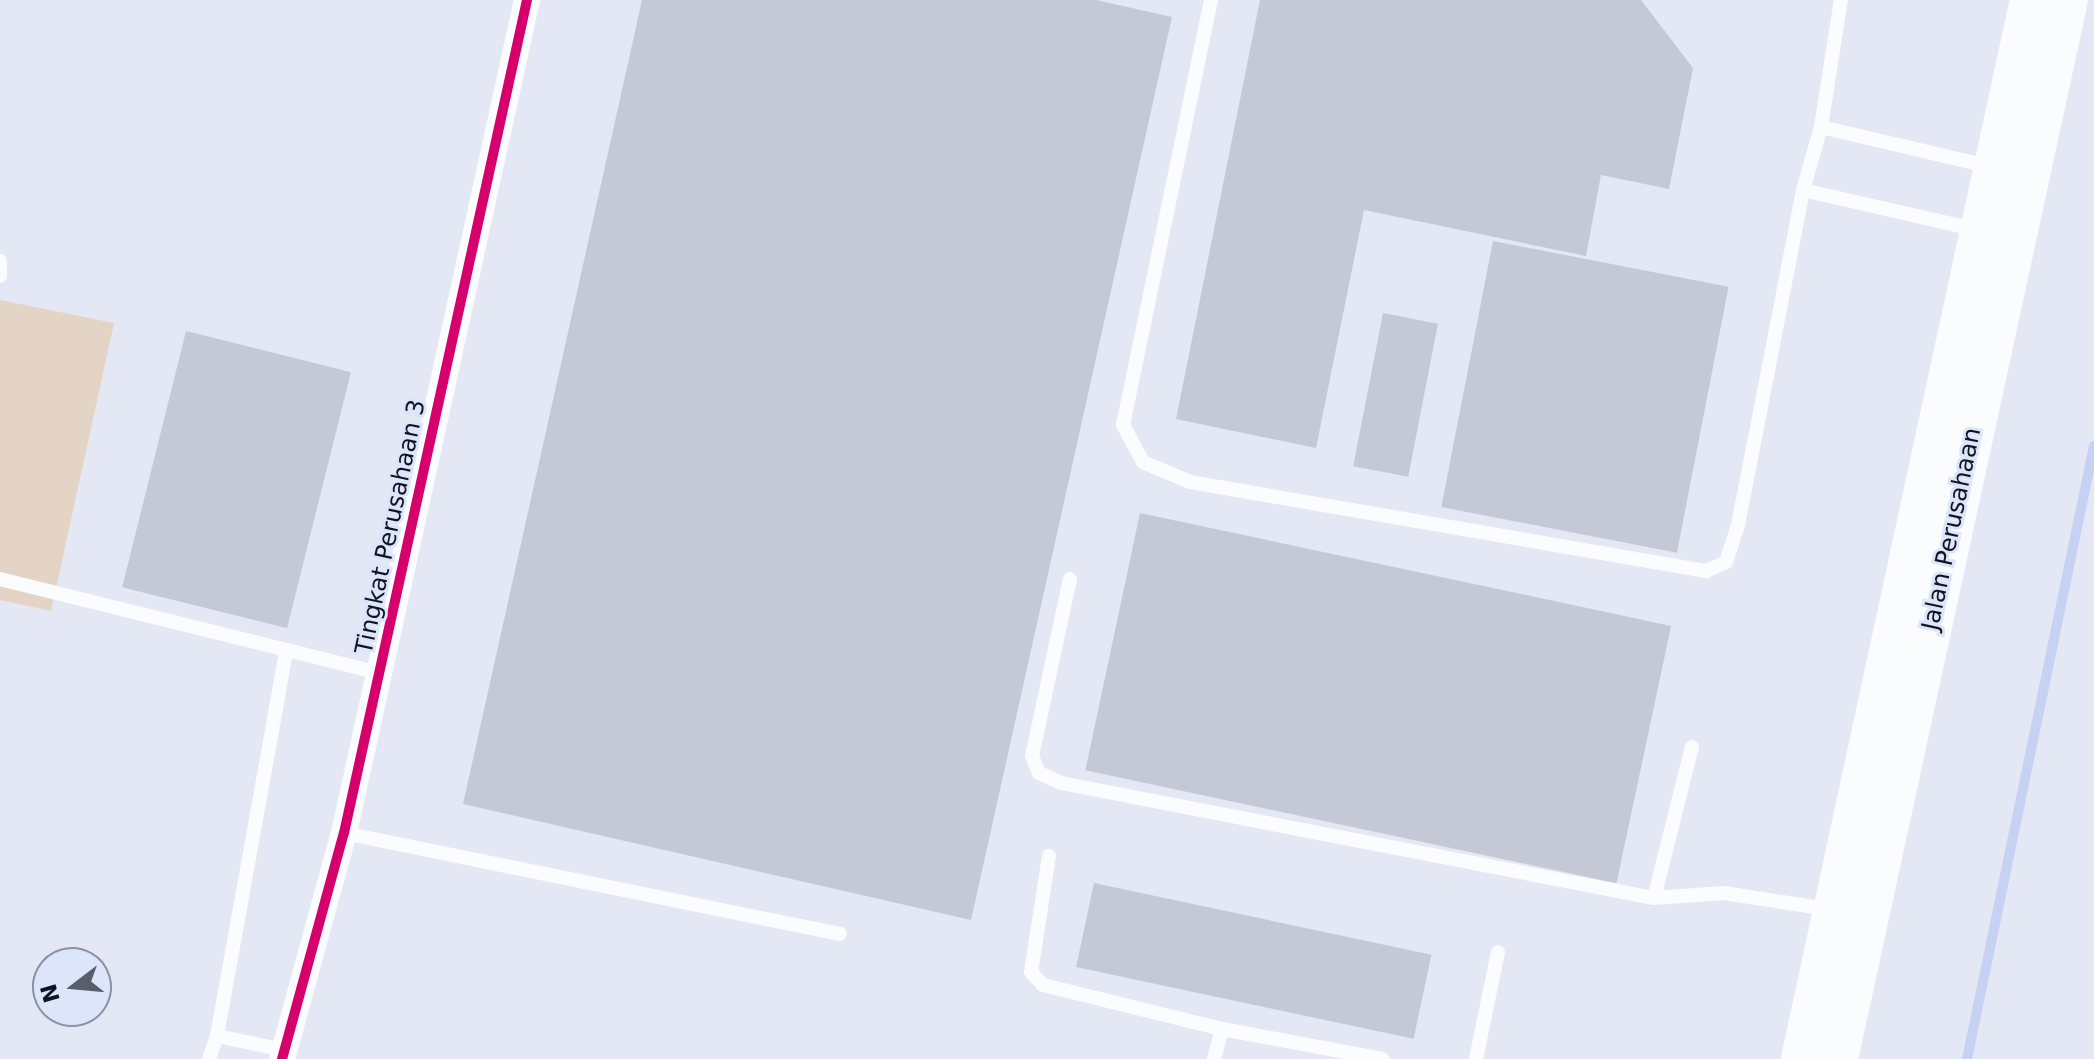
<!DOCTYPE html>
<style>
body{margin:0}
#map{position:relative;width:2094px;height:1059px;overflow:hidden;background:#e3e8f4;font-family:"DejaVu Sans",sans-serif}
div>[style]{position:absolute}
.green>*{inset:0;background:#e4d4c6}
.stream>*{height:10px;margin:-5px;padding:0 5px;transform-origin:5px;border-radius:5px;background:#c6d2f3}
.building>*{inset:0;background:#c5c9d5;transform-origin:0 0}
.service>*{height:14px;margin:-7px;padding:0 7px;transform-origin:7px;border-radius:7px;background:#fbfcfd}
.minor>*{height:26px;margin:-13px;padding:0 13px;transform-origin:13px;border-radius:13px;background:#fbfcfd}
.primary>*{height:42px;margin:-21px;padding:0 21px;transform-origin:21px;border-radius:21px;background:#fbfcfd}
.cycleway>*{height:10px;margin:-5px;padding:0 5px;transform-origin:5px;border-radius:5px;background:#d6006c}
span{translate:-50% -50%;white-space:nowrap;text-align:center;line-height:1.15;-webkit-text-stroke:6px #dde5fa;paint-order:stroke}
.street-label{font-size:24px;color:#101420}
.north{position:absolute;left:32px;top:947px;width:80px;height:80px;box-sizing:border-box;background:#dde5fa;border:2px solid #8b91a3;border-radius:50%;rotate:254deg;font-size:22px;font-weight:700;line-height:32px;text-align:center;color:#101420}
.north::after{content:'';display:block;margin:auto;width:28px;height:36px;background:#5a5e6a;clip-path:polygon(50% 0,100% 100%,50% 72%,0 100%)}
</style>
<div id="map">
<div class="green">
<i style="clip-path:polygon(0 300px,114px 323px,51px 611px,0 600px)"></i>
</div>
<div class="stream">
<i style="left:1967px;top:1059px;width:626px;rotate:-78.3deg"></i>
</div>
<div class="building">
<i style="clip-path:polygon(642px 0,1096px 0,1172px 17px,971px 920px,463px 804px)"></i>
<i style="clip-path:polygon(1260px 0,1641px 0,1693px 68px,1669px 189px,1601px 175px,1586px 256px,1364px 210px,1316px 448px,1176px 419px)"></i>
<i style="left:1493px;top:241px;width:240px;height:271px;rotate:11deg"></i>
<i style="left:1383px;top:313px;width:56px;height:156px;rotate:11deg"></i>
<i style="left:186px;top:331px;width:170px;height:264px;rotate:14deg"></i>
<i style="left:1140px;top:513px;width:543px;height:263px;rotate:12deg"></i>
<i style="left:1094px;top:883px;width:345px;height:86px;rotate:12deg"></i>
</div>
<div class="service">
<i style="left:1211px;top:0;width:434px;rotate:101.7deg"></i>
<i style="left:1123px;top:425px;width:42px;rotate:61.6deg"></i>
<i style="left:1143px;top:462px;width:51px;rotate:23.1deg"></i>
<i style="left:1190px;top:482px;width:524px;rotate:9.79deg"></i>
<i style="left:1706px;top:571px;width:22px;rotate:-24deg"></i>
<i style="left:1726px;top:562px;width:39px;rotate:-72deg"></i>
<i style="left:1738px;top:525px;width:341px;rotate:-79deg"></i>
<i style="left:1803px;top:190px;width:66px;rotate:-74.1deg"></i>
<i style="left:1821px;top:127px;width:129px;rotate:-81.1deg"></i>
<i style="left:1821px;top:127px;width:176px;rotate:13.2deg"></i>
<i style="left:1803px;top:190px;width:180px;rotate:12.9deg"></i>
<i style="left:0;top:261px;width:15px;rotate:90deg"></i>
<i style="left:0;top:579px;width:390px;rotate:13.9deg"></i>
<i style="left:1070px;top:579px;width:181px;rotate:102.1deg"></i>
<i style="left:1032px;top:756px;width:18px;rotate:68deg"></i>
<i style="left:1039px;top:773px;width:24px;rotate:24deg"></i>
<i style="left:1061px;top:783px;width:604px;rotate:10.98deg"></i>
<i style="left:1654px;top:898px;width:70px;rotate:-4.1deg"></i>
<i style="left:1724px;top:893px;width:109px;rotate:8.9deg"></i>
<i style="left:344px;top:833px;width:506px;rotate:11.51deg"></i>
<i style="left:1049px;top:856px;width:117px;rotate:98.8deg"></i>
<i style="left:1031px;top:972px;width:18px;rotate:47deg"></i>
<i style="left:1043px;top:985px;width:184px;rotate:13.8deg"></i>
<i style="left:1222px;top:1029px;width:163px;rotate:10.6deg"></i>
<i style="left:1654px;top:898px;width:156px;rotate:-75.9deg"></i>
<i style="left:217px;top:1036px;width:391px;rotate:-79.8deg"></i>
<i style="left:209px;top:1059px;width:24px;rotate:-71deg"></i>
<i style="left:217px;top:1036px;width:68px;rotate:11.8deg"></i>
<i style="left:1214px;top:1059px;width:31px;rotate:-75deg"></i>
<i style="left:1476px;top:1059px;width:109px;rotate:-78.4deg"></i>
</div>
<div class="minor">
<i style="left:282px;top:1059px;width:234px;rotate:-74.7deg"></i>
<i style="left:344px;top:833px;width:853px;rotate:-77.61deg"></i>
</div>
<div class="primary">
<i style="left:1802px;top:1059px;width:1083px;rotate:-77.8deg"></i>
<i style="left:1837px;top:1059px;width:1084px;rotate:-77.75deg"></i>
</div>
<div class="cycleway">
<i style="left:282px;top:1059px;width:234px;rotate:-74.7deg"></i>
<i style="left:344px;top:833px;width:853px;rotate:-77.61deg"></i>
</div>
<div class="street-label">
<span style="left:391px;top:527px;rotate:-78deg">Tingkat Perusahaan 3</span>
<span style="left:1952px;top:529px;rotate:-78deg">Jalan Perusahaan</span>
</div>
<div class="north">N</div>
</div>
